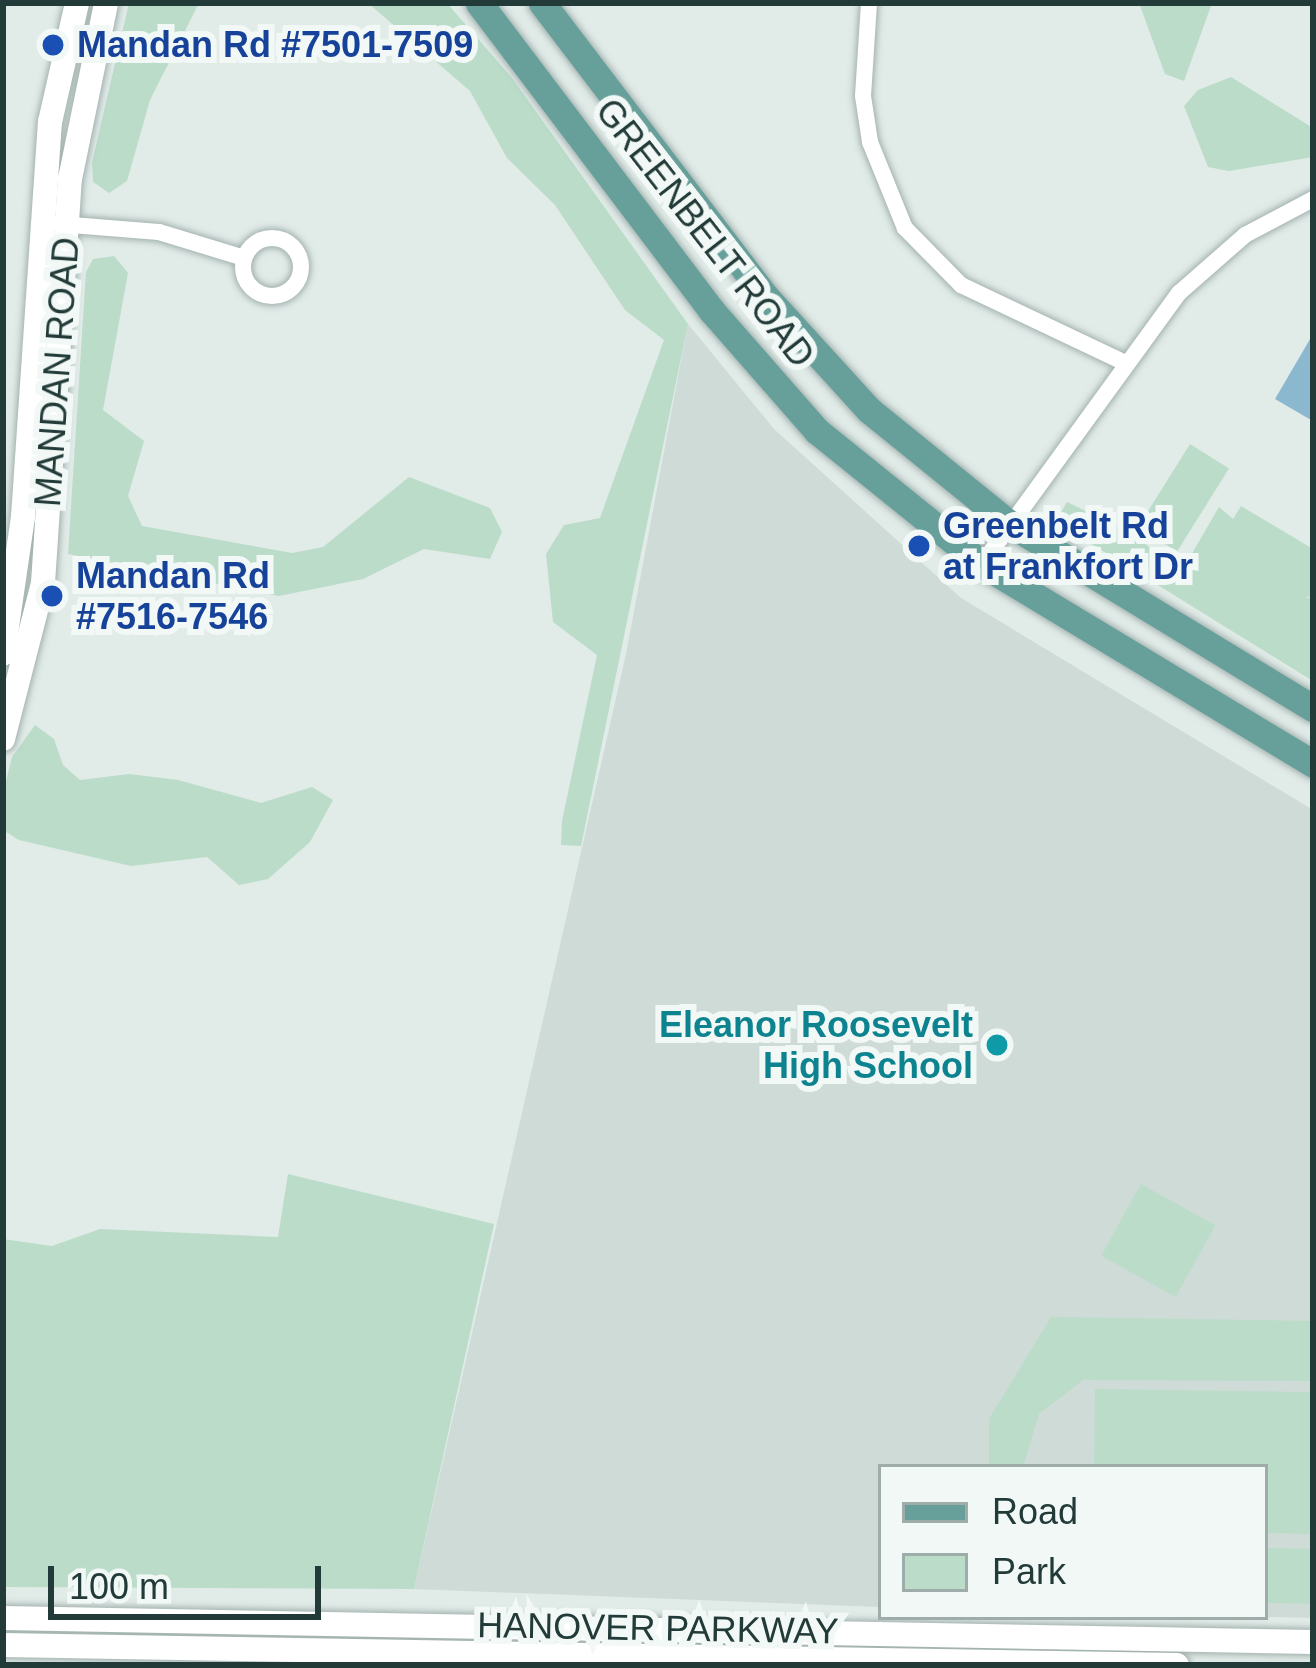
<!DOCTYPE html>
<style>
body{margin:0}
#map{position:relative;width:1316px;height:1668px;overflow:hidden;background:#e1ebe8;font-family:Arial,sans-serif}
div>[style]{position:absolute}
.built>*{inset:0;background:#cfdbd7}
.green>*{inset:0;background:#bbdcc9;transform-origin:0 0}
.water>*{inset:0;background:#8bb8ce}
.roads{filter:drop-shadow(0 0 3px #a4b3b0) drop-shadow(0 0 3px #a4b3b0)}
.street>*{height:16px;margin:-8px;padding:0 8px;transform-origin:8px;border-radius:8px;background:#fff}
.street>.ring{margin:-8px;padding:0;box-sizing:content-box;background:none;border:16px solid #fff;border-radius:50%}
.secondary>*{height:24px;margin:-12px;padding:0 12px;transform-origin:12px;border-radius:12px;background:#fff}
.primary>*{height:27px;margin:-13.5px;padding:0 13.5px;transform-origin:13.5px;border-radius:13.5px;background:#679f9a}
.dots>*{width:33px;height:33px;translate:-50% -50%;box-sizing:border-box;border:6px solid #f1f8f6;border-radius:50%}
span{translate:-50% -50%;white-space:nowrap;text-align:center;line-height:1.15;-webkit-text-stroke:12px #f1f8f6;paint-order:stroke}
.transit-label{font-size:36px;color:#164399;font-weight:700}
.left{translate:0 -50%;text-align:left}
.street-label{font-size:36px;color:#223b39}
.culture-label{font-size:36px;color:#0d838f;font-weight:700}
.right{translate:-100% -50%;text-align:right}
.frame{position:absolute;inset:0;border:6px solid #223b39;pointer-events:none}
.legend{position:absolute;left:878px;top:1464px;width:390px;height:156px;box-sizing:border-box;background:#f1f8f6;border:3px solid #9eacaa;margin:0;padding:15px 21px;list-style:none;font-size:36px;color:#223b39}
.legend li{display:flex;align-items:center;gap:24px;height:60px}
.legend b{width:60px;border:3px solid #9eacaa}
.scale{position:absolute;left:48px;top:1566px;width:273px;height:54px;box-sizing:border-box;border:6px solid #223b39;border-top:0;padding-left:15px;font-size:36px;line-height:42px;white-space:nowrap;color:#223b39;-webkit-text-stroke:9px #f1f8f6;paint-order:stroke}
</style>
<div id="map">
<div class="built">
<i style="clip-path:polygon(688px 324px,774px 429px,961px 598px,1313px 810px,1313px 1618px,1265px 1617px,1265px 1467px,881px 1467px,881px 1607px,414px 1589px,626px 654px)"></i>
</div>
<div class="green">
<i style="clip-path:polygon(129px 3px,199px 3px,150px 100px,127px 181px,109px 193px,93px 182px,92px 163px)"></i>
<i style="clip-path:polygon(368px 3px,447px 3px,512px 78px,688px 324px,581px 846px,561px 845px,562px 821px,597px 655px,553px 622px,546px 554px,564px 525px,600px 518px,664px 340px,625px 310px,555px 205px,507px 158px,470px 91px)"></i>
<i style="clip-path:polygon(1139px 3px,1212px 3px,1184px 81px,1165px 74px)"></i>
<i style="clip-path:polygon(1231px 77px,1313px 128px,1313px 157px,1229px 171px,1208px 167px,1184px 106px,1198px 90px)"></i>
<i style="clip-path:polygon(114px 256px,128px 273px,103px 410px,144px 441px,128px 496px,142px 526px,292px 553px,323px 547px,409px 477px,490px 508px,502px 532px,490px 559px,424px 549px,363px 579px,279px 596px,68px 554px,86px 272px,93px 259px)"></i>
<i style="left:1190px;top:444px;width:46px;height:98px;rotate:32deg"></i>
<i style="clip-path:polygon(1067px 502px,1135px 535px,1180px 574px,1219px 507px,1233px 519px,1241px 506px,1313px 549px,1313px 596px,1305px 598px,1313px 598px,1313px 681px,1064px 527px,1058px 518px)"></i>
<i style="clip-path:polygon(35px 725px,54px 739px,63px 765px,80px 780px,129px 774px,178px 780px,261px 803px,312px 787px,333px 800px,310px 842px,268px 879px,239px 885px,207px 857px,131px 866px,19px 840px,3px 830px,3px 793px,12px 757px)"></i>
<i style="clip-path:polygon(288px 1174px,494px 1224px,414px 1589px,3px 1587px,3px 1239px,52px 1246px,100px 1229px,278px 1237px)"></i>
<i style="left:1141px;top:1184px;width:85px;height:82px;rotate:29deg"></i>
<i style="clip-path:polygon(1051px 1317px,1313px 1321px,1313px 1381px,1083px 1380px,1039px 1414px,1023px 1467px,989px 1467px,989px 1419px)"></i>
<i style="clip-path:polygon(1095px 1389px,1313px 1392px,1313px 1534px,1265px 1533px,1265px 1467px,1094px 1467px)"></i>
<i style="left:1265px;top:1548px;width:48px;height:55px;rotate:1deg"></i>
</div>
<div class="water">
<i style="clip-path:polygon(1313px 334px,1313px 416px,1311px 420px,1275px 399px)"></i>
</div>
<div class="roads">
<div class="street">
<i style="left:869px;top:3px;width:93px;rotate:93.7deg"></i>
<i style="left:863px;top:96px;width:47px;rotate:81.3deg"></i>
<i style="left:870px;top:142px;width:93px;rotate:67.9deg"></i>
<i style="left:905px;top:228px;width:80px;rotate:45.5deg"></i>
<i style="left:961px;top:285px;width:179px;rotate:25.4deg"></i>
<i style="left:59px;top:224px;width:100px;rotate:4.6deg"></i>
<i style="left:159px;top:232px;width:89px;rotate:17deg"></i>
<i class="ring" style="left:243px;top:238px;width:42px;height:42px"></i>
<i style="left:982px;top:564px;width:335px;rotate:-54deg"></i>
<i style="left:1179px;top:293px;width:88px;rotate:-41.3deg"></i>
<i style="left:1245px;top:235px;width:77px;rotate:-27.9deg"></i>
</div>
<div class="secondary">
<i style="left:3px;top:654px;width:138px;rotate:-81.7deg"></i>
<i style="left:23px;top:517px;width:396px;rotate:-86.1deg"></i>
<i style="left:50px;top:122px;width:122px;rotate:-77.2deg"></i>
<i style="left:3px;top:739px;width:161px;rotate:-75.6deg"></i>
<i style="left:43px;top:583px;width:405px;rotate:-86.2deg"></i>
<i style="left:70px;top:179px;width:180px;rotate:-78.4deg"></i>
<i style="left:3px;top:1618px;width:1310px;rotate:1.05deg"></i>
<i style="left:3px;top:1645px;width:1174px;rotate:0.98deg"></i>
</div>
<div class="primary">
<i style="left:479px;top:3px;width:386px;rotate:52.9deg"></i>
<i style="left:712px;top:311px;width:159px;rotate:48.8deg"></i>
<i style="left:817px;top:431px;width:212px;rotate:38.9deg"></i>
<i style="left:982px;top:564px;width:387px;rotate:31.1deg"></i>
<i style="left:542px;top:3px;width:371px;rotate:52.7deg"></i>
<i style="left:767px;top:298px;width:151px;rotate:47.7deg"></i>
<i style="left:869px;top:410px;width:181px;rotate:39deg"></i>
<i style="left:1010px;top:524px;width:354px;rotate:31.3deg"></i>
</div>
</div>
<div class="dots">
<i style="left:53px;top:45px;background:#1a4fb4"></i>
<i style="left:919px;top:546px;background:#1a4fb4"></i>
<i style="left:52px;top:596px;background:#1a4fb4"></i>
<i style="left:997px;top:1045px;background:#0f9aa8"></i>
</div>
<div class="transit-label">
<span class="left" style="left:77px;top:45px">Mandan Rd #7501-7509</span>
<span class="left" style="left:943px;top:546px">Greenbelt Rd<br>at Frankfort Dr</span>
<span class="left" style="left:76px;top:596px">Mandan Rd<br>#7516-7546</span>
</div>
<div class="street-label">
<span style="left:705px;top:233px;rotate:52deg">GREENBELT ROAD</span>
<span style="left:57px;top:372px;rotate:-86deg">MANDAN ROAD</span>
<span style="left:658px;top:1628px;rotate:1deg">HANOVER PARKWAY</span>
</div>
<div class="culture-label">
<span class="right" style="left:973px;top:1045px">Eleanor Roosevelt<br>High School</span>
</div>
<div class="frame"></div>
<ul class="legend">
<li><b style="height:15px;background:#679f9a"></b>Road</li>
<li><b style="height:33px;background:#bbdcc9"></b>Park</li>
</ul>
<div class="scale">100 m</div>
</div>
